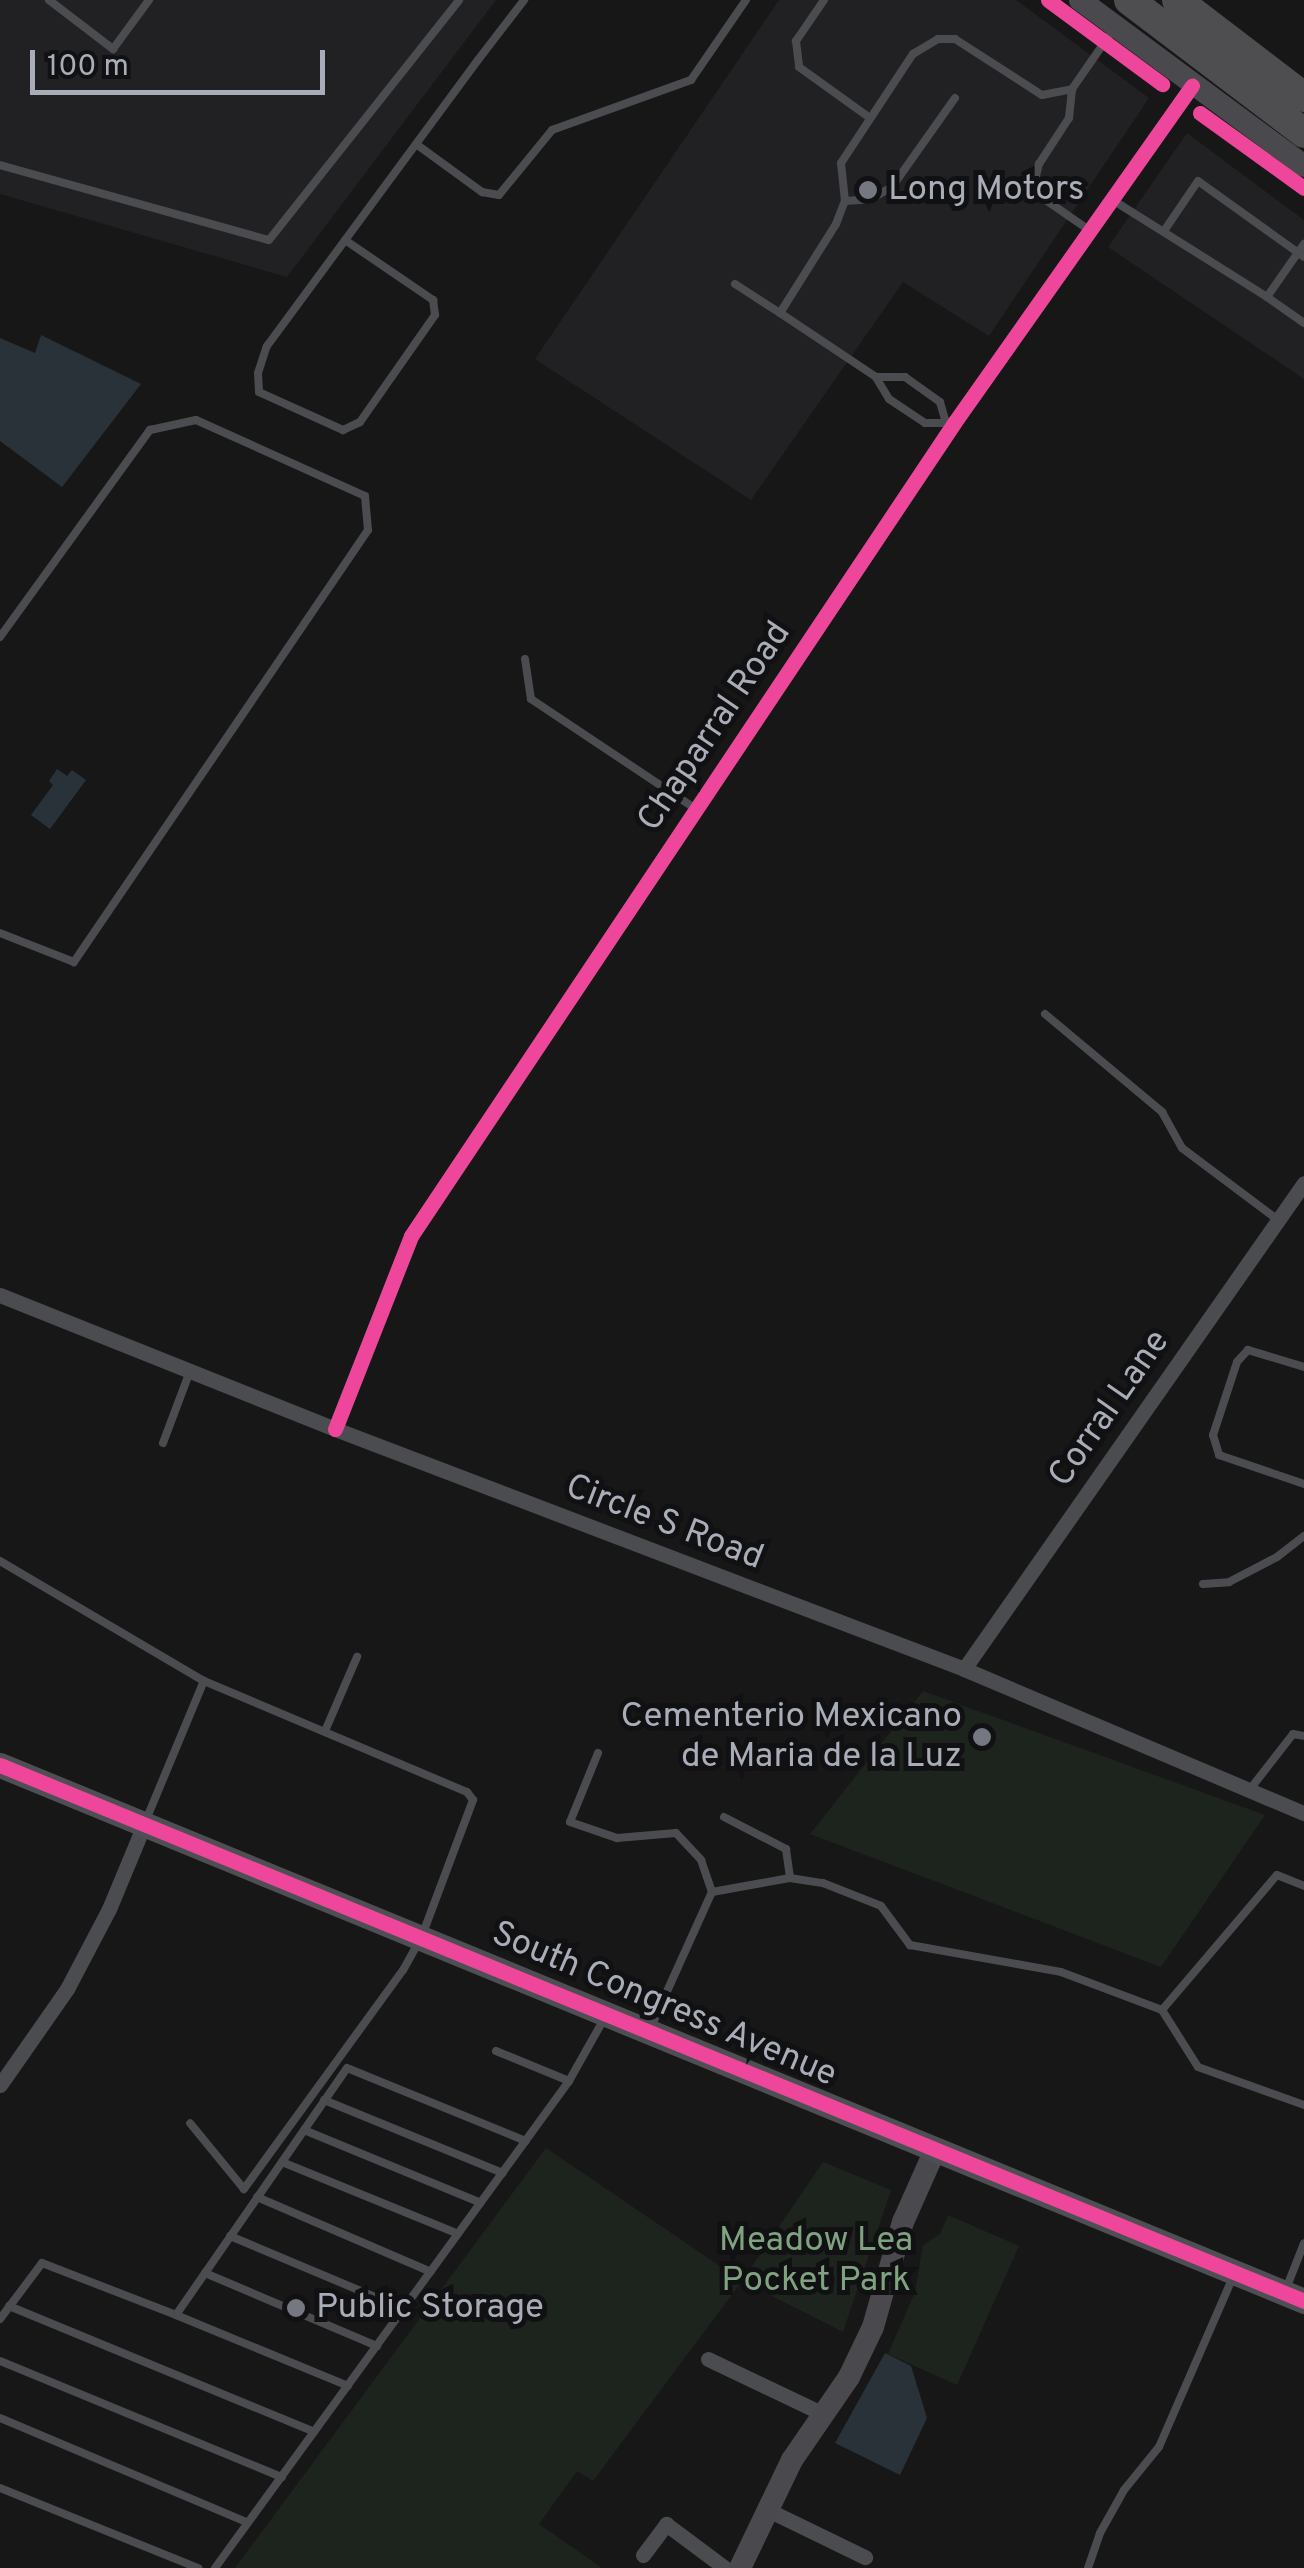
<!DOCTYPE html>
<style>
body{margin:0}
#map{position:relative;width:1304px;height:2568px;overflow:hidden;background:#171717;font-family:Overpass,sans-serif}
div>[style]{position:absolute}
.built>*{inset:0;background:#212123}
.green>*{inset:0;background:#1d241e}
.water>*{inset:0;background:#2a3239}
.lane>*{height:8px;margin:-4px;padding:0 4px;transform-origin:4px;border-radius:4px;background:#4b4c50}
.street>*{height:15px;margin:-7.5px;padding:0 7.5px;transform-origin:7.5px;border-radius:7.5px;background:#4b4c50}
.secondary>*{height:22px;margin:-11px;padding:0 11px;transform-origin:11px;border-radius:11px;background:#4a4a4e}
.primary>*{height:25px;margin:-12.5px;padding:0 12.5px;transform-origin:12.5px;border-radius:12.5px;background:#4d4f52}
.highway>*{height:30px;margin:-15px;padding:0 15px;transform-origin:15px;border-radius:15px;background:#4e4e51}
.cycleway>*{height:15px;margin:-7.5px;padding:0 7.5px;transform-origin:7.5px;border-radius:7.5px;background:#ed469a}
.dots>*{width:28px;height:28px;translate:-50% -50%;box-sizing:border-box;border:5px solid #111113;border-radius:50%}
span{translate:-50% -50%;white-space:nowrap;text-align:center;line-height:1.15;-webkit-text-stroke:10px #111113;paint-order:stroke}
.poi-label{font-size:35px;color:#a8adb8}
.left{translate:0 -50%;text-align:left}
.right{translate:-100% -50%;text-align:right}
.street-label{font-size:35px;color:#a8adb8}
.park-label{font-size:35px;color:#7fa381}
.scale{position:absolute;left:30px;top:50px;width:295px;height:45px;box-sizing:border-box;border:5px solid #a8adb8;border-top:0;padding-left:12px;font-size:30px;line-height:35px;white-space:nowrap;color:#a8adb8;-webkit-text-stroke:8px #111113;paint-order:stroke}
</style>
<div id="map">
<div class="built">
<i style="clip-path:polygon(0 0,496px 0,287px 277px,0 194px)"></i>
<i style="clip-path:polygon(779px 0,1016px 0,1149px 98px,989px 336px,903px 282px,751px 500px,535px 359px)"></i>
<i style="clip-path:polygon(1187px 133px,1304px 220px,1304px 379px,1108px 247px)"></i>
</div>
<div class="green">
<i style="clip-path:polygon(923px 1691px,1265px 1815px,1161px 1967px,810px 1834px)"></i>
<i style="clip-path:polygon(546px 2148px,742px 2281px,823px 2162px,891px 2190px,843px 2332px,742px 2281px,593px 2481px,577px 2471px,539px 2524px,602px 2568px,235px 2568px)"></i>
<i style="clip-path:polygon(948px 2215px,1019px 2246px,957px 2385px,888px 2354px,915px 2292px,923px 2245px,940px 2234px)"></i>
</div>
<div class="water">
<i style="clip-path:polygon(41px 335px,141px 384px,62px 487px,0 441px,0 338px,35px 353px)"></i>
<i style="clip-path:polygon(57px 769px,67px 776px,72px 770px,86px 780px,50px 829px,31px 815px,53px 785px,49px 781px)"></i>
<i style="clip-path:polygon(885px 2353px,911px 2366px,927px 2418px,900px 2475px,835px 2443px)"></i>
</div>
<div class="lane">
<i style="left:49px;top:0;width:81px;rotate:37.4deg"></i>
<i style="left:113px;top:49px;width:61px;rotate:-53.7deg"></i>
<i style="left:824px;top:0;width:50px;rotate:124.3deg"></i>
<i style="left:796px;top:41px;width:26px;rotate:83deg"></i>
<i style="left:799px;top:67px;width:87px;rotate:35.7deg"></i>
<i style="left:416px;top:144px;width:82px;rotate:36deg"></i>
<i style="left:482px;top:192px;width:17px;rotate:10deg"></i>
<i style="left:499px;top:195px;width:84px;rotate:-50.8deg"></i>
<i style="left:552px;top:130px;width:148px;rotate:-19.8deg"></i>
<i style="left:691px;top:80px;width:97px;rotate:-55.5deg"></i>
<i style="left:0;top:165px;width:279px;rotate:15.6deg"></i>
<i style="left:269px;top:240px;width:306px;rotate:-51.6deg"></i>
<i style="left:1111px;top:199px;width:184px;rotate:32.1deg"></i>
<i style="left:1267px;top:297px;width:65px;rotate:-55.1deg"></i>
<i style="left:845px;top:201px;width:26px;rotate:-4deg"></i>
<i style="left:871px;top:199px;width:24px;rotate:-30deg"></i>
<i style="left:892px;top:187px;width:109px;rotate:-54.7deg"></i>
<i style="left:1089px;top:230px;width:63px;rotate:-145.3deg"></i>
<i style="left:1037px;top:194px;width:9px;rotate:-108deg"></i>
<i style="left:1034px;top:185px;width:22px;rotate:-77deg"></i>
<i style="left:1039px;top:164px;width:55px;rotate:-56.9deg"></i>
<i style="left:1069px;top:118px;width:29px;rotate:-84deg"></i>
<i style="left:1072px;top:89px;width:72px;rotate:-55.2deg"></i>
<i style="left:1164px;top:231px;width:60px;rotate:-55.8deg"></i>
<i style="left:1198px;top:181px;width:130px;rotate:35.6deg"></i>
<i style="left:345px;top:240px;width:107px;rotate:34.3deg"></i>
<i style="left:433px;top:300px;width:15px;rotate:82deg"></i>
<i style="left:435px;top:315px;width:131px;rotate:125deg"></i>
<i style="left:360px;top:422px;width:19px;rotate:155deg"></i>
<i style="left:343px;top:430px;width:92px;rotate:-155.7deg"></i>
<i style="left:259px;top:392px;width:19px;rotate:-93deg"></i>
<i style="left:258px;top:373px;width:28px;rotate:-72deg"></i>
<i style="left:267px;top:346px;width:355px;rotate:-53.6deg"></i>
<i style="left:478px;top:60px;width:76px;rotate:-52.5deg"></i>
<i style="left:735px;top:284px;width:54px;rotate:32.8deg"></i>
<i style="left:1267px;top:297px;width:45px;rotate:35.1deg"></i>
<i style="left:876px;top:377px;width:29px"></i>
<i style="left:905px;top:377px;width:43px;rotate:35.5deg"></i>
<i style="left:940px;top:402px;width:19px;rotate:74deg"></i>
<i style="left:954px;top:423px;width:29px;rotate:180deg"></i>
<i style="left:925px;top:423px;width:43px;rotate:-146.3deg"></i>
<i style="left:889px;top:399px;width:26px;rotate:-121deg"></i>
<i style="left:876px;top:377px;width:115px;rotate:-146.3deg"></i>
<i style="left:780px;top:313px;width:105px;rotate:-57.8deg"></i>
<i style="left:836px;top:224px;width:25px;rotate:-69deg"></i>
<i style="left:845px;top:201px;width:38px;rotate:-96deg"></i>
<i style="left:841px;top:163px;width:131px;rotate:-56.6deg"></i>
<i style="left:913px;top:54px;width:29px;rotate:-31deg"></i>
<i style="left:938px;top:39px;width:17px"></i>
<i style="left:955px;top:39px;width:103px;rotate:32.8deg"></i>
<i style="left:1042px;top:95px;width:31px;rotate:-11deg"></i>
<i style="left:0;top:637px;width:256px;rotate:-54.1deg"></i>
<i style="left:150px;top:430px;width:47px;rotate:-12.3deg"></i>
<i style="left:196px;top:420px;width:185px;rotate:24.2deg"></i>
<i style="left:365px;top:496px;width:34px;rotate:85deg"></i>
<i style="left:368px;top:530px;width:523px;rotate:124.24deg"></i>
<i style="left:74px;top:962px;width:79px;rotate:-158.6deg"></i>
<i style="left:525px;top:659px;width:40px;rotate:81.5deg"></i>
<i style="left:531px;top:699px;width:198px;rotate:33.7deg"></i>
<i style="left:1045px;top:1014px;width:153px;rotate:39.9deg"></i>
<i style="left:1162px;top:1112px;width:41px;rotate:60.9deg"></i>
<i style="left:1182px;top:1148px;width:120px;rotate:36.9deg"></i>
<i style="left:1304px;top:1367px;width:59px;rotate:-163.1deg"></i>
<i style="left:1248px;top:1350px;width:16px;rotate:133deg"></i>
<i style="left:1237px;top:1362px;width:77px;rotate:108.2deg"></i>
<i style="left:1213px;top:1435px;width:21px;rotate:73deg"></i>
<i style="left:1219px;top:1455px;width:90px;rotate:18.8deg"></i>
<i style="left:163px;top:1443px;width:77px;rotate:-69.4deg"></i>
<i style="left:0;top:1561px;width:237px;rotate:30.5deg"></i>
<i style="left:204px;top:1681px;width:285px;rotate:22.9deg"></i>
<i style="left:467px;top:1792px;width:10px;rotate:53deg"></i>
<i style="left:473px;top:1800px;width:145px;rotate:110.6deg"></i>
<i style="left:422px;top:1936px;width:39px;rotate:119deg"></i>
<i style="left:403px;top:1970px;width:271px;rotate:126deg"></i>
<i style="left:244px;top:2189px;width:85px;rotate:-129.3deg"></i>
<i style="left:1203px;top:1584px;width:26px;rotate:-4deg"></i>
<i style="left:1229px;top:1582px;width:54px;rotate:-27.5deg"></i>
<i style="left:1277px;top:1557px;width:34px;rotate:-38deg"></i>
<i style="left:325px;top:1731px;width:81px;rotate:-66.6deg"></i>
<i style="left:598px;top:1753px;width:74px;rotate:112.1deg"></i>
<i style="left:570px;top:1822px;width:50px;rotate:18.8deg"></i>
<i style="left:617px;top:1838px;width:59px;rotate:-4.8deg"></i>
<i style="left:676px;top:1833px;width:37px;rotate:47deg"></i>
<i style="left:701px;top:1860px;width:34px;rotate:71deg"></i>
<i style="left:712px;top:1892px;width:79px;rotate:-10.2deg"></i>
<i style="left:790px;top:1878px;width:33px;rotate:9deg"></i>
<i style="left:823px;top:1883px;width:62px;rotate:21.6deg"></i>
<i style="left:881px;top:1906px;width:49px;rotate:53.4deg"></i>
<i style="left:910px;top:1945px;width:153px;rotate:10.1deg"></i>
<i style="left:1061px;top:1972px;width:108px;rotate:20.6deg"></i>
<i style="left:1162px;top:2010px;width:67px;rotate:57.7deg"></i>
<i style="left:1198px;top:2067px;width:113px;rotate:19.7deg"></i>
<i style="left:1251px;top:1788px;width:68px;rotate:-52.1deg"></i>
<i style="left:1293px;top:1734px;width:11px;rotate:10deg"></i>
<i style="left:724px;top:1817px;width:70px;rotate:27.3deg"></i>
<i style="left:786px;top:1849px;width:29px;rotate:82deg"></i>
<i style="left:146px;top:1820px;width:151px;rotate:-67.4deg"></i>
<i style="left:1162px;top:2010px;width:177px;rotate:-49.6deg"></i>
<i style="left:1277px;top:1875px;width:29px;rotate:22deg"></i>
<i style="left:650px;top:2029px;width:150px;rotate:-65.7deg"></i>
<i style="left:496px;top:2051px;width:79px;rotate:22.3deg"></i>
<i style="left:324px;top:2100px;width:193px;rotate:22.2deg"></i>
<i style="left:304px;top:2130px;width:191px;rotate:22.4deg"></i>
<i style="left:282px;top:2162px;width:190px;rotate:22.2deg"></i>
<i style="left:257px;top:2197px;width:189px;rotate:23.3deg"></i>
<i style="left:230px;top:2236px;width:189px;rotate:22.8deg"></i>
<i style="left:205px;top:2273px;width:187px;rotate:23deg"></i>
<i style="left:1286px;top:2289px;width:49px;rotate:-68.6deg"></i>
<i style="left:9px;top:2306px;width:330px;rotate:22.4deg"></i>
<i style="left:176px;top:2315px;width:186px;rotate:22.4deg"></i>
<i style="left:0;top:2319px;width:70px;rotate:-53.1deg"></i>
<i style="left:42px;top:2263px;width:144px;rotate:21.2deg"></i>
<i style="left:176px;top:2315px;width:300px;rotate:-55.3deg"></i>
<i style="left:347px;top:2068px;width:193px;rotate:22.2deg"></i>
<i style="left:0;top:2361px;width:305px;rotate:22.4deg"></i>
<i style="left:0;top:2418px;width:269px;rotate:22.9deg"></i>
<i style="left:0;top:2488px;width:214px;rotate:22deg"></i>
<i style="left:215px;top:2568px;width:602px;rotate:-53.99deg"></i>
<i style="left:569px;top:2081px;width:73px;rotate:-60.6deg"></i>
<i style="left:1088px;top:2568px;width:37px;rotate:-71deg"></i>
<i style="left:1100px;top:2533px;width:49px;rotate:-60.8deg"></i>
<i style="left:1124px;top:2490px;width:55px;rotate:-50.9deg"></i>
<i style="left:1159px;top:2447px;width:183px;rotate:-66.5deg"></i>
</div>
<div class="street">
<i style="left:0;top:1295px;width:361px;rotate:21.8deg"></i>
<i style="left:335px;top:1429px;width:673px;rotate:20.88deg"></i>
<i style="left:964px;top:1669px;width:369px;rotate:23deg"></i>
<i style="left:335px;top:1429px;width:207px;rotate:-68.5deg"></i>
<i style="left:411px;top:1236px;width:978px;rotate:-56.26deg"></i>
<i style="left:954px;top:423px;width:413px;rotate:-54.8deg"></i>
<i style="left:964px;top:1669px;width:593px;rotate:-55.02deg"></i>
<i style="left:0;top:2085px;width:117px;rotate:-55.1deg"></i>
<i style="left:67px;top:1989px;width:90px;rotate:-62.3deg"></i>
<i style="left:109px;top:1909px;width:91px;rotate:-67.4deg"></i>
<i style="left:708px;top:2359px;width:125px;rotate:25.5deg"></i>
<i style="left:768px;top:2510px;width:108px;rotate:25.9deg"></i>
<i style="left:643px;top:2555px;width:39px;rotate:-53deg"></i>
<i style="left:666px;top:2524px;width:74px;rotate:36.7deg"></i>
</div>
<div class="secondary">
<i style="left:1080px;top:0;width:279px;rotate:36.5deg"></i>
<i style="left:740px;top:2568px;width:120px;rotate:-64.3deg"></i>
<i style="left:792px;top:2460px;width:101px;rotate:-55.5deg"></i>
<i style="left:849px;top:2377px;width:55px;rotate:-64.4deg"></i>
<i style="left:873px;top:2327px;width:109px;rotate:-74.1deg"></i>
<i style="left:903px;top:2222px;width:79px;rotate:-66deg"></i>
</div>
<div class="primary">
<i style="left:0;top:1765px;width:1410px;rotate:22.34deg"></i>
</div>
<div class="highway">
<i style="left:1129px;top:0;width:220px;rotate:37.2deg"></i>
<i style="left:1177px;top:0;width:160px;rotate:37.4deg"></i>
</div>
<div class="cycleway">
<i style="left:1048px;top:0;width:142px;rotate:36.4deg"></i>
<i style="left:1200px;top:113px;width:128px;rotate:35.8deg"></i>
<i style="left:335px;top:1429px;width:207px;rotate:-68.5deg"></i>
<i style="left:411px;top:1236px;width:978px;rotate:-56.26deg"></i>
<i style="left:954px;top:423px;width:413px;rotate:-54.8deg"></i>
<i style="left:0;top:1765px;width:1410px;rotate:22.34deg"></i>
</div>
<div class="dots">
<i style="left:868px;top:190px;background:#757880"></i>
<i style="left:982px;top:1737px;background:#757880"></i>
<i style="left:296px;top:2308px;background:#757880"></i>
</div>
<div class="poi-label">
<span class="left" style="left:888px;top:190px">Long Motors</span>
<span class="right" style="left:962px;top:1737px">Cementerio Mexicano<br>de Maria de la Luz</span>
<span class="left" style="left:316px;top:2308px">Public Storage</span>
</div>
<div class="street-label">
<span style="left:715px;top:727px;rotate:-56deg">Chaparral Road</span>
<span style="left:1110px;top:1409px;rotate:-55deg">Corral Lane</span>
<span style="left:664px;top:1523px;rotate:21deg">Circle S Road</span>
<span style="left:664px;top:2005px;rotate:23deg">South Congress Avenue</span>
</div>
<div class="park-label">
<span style="left:816px;top:2261px">Meadow Lea<br>Pocket Park</span>
</div>
<div class="scale">100 m</div>
</div>
